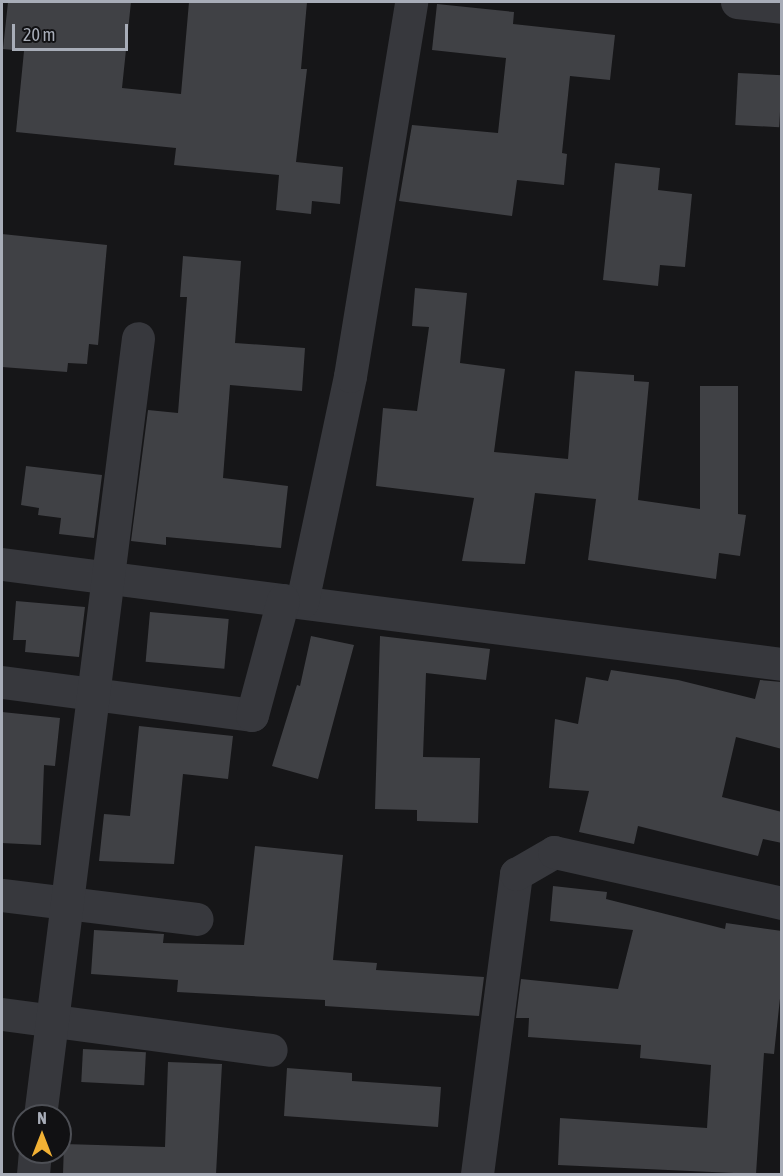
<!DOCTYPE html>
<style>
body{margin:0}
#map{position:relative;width:783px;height:1176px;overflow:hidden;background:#161618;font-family:"Asap Condensed",sans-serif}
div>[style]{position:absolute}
.building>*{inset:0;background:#404145;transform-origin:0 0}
.minor>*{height:33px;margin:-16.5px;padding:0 16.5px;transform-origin:16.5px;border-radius:16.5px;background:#37383d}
.tertiary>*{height:33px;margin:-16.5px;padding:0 16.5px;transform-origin:16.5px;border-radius:16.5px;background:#37383d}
span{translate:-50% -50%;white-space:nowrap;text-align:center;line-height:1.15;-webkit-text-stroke:4.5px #111113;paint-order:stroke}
.frame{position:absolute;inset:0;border:3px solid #a8adb8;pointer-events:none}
.north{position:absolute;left:12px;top:1104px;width:60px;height:60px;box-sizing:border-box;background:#111113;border:2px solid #4d4f55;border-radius:50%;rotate:0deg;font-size:16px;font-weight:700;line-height:24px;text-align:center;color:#a8adb8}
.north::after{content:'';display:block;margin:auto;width:21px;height:27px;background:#f2b134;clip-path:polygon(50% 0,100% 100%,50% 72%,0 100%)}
.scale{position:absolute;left:12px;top:24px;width:116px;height:27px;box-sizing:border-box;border:3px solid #a8adb8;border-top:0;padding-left:8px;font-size:18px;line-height:21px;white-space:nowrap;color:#a8adb8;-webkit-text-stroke:4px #111113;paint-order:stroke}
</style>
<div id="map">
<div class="building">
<i style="clip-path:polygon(8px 2px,131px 2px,122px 88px,181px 94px,189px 2px,307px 2px,301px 69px,307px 69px,296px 162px,343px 167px,340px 204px,312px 201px,311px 214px,276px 210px,279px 175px,174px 165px,176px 148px,16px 132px,24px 51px,3px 49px)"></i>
<i style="clip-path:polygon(437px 4px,514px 12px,513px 24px,615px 35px,610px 80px,570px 76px,562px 153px,567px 154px,564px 185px,517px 180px,512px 216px,399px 201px,412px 125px,498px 133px,506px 58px,432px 50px)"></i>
<i style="left:738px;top:73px;width:44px;height:52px;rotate:3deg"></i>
<i style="clip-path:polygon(615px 163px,660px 168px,658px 190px,692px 194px,685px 267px,660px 265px,658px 286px,603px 280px)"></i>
<i style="clip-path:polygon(2px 234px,107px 245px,98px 345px,89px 344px,87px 364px,68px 363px,67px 372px,2px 367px)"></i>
<i style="clip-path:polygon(183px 256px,241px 261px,235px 343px,305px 348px,302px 391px,230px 385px,223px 478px,288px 486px,281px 548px,166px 537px,166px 545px,131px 541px,148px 410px,178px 413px,187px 297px,180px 297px)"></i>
<i style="clip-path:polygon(415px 288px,467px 293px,460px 363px,505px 369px,494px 452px,568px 459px,575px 371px,634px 375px,634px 381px,649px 382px,638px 500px,700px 509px,700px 386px,738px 386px,738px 514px,746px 515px,740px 556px,719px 553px,716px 579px,588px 560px,596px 499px,535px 493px,525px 564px,462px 561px,474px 498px,376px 486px,383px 408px,417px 411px,429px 327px,412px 326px)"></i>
<i style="clip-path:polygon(26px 466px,102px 475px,94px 538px,59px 534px,61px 518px,38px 515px,39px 508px,21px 505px)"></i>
<i style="clip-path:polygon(16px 601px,85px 607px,79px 657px,25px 652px,26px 640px,13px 640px)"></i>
<i style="left:150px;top:612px;width:79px;height:50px;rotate:5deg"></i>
<i style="clip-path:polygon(311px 636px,354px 645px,318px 779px,272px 766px,297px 685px,300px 686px)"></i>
<i style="clip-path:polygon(380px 636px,490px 649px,486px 680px,426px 673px,423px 757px,480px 758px,478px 823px,417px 821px,417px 810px,375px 809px)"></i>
<i style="clip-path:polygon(611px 670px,678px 680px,755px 699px,760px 680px,782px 682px,782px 749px,736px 737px,722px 797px,782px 812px,782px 843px,763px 839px,758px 856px,638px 826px,634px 844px,579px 832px,589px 791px,549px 788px,555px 719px,578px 724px,586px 677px,608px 681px)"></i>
<i style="clip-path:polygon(2px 712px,60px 718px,55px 766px,44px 765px,41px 845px,2px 843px)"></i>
<i style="clip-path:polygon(139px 726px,233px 736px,228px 779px,183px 774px,174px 864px,99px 861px,104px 814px,130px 816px)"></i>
<i style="clip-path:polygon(255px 846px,343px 855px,333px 960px,377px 963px,376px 970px,484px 977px,479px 1016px,325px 1006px,325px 1000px,177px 992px,178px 980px,91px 974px,94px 930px,164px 934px,163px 943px,244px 945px)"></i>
<i style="clip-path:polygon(553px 886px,607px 892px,606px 899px,725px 929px,726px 923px,782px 931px,782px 980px,774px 1054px,764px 1053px,756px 1174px,558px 1165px,560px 1118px,707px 1128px,711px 1065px,640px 1058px,641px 1045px,528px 1037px,529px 1018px,516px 1018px,521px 979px,618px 989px,633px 930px,550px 921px)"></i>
<i style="left:83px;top:1049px;width:63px;height:33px;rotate:3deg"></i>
<i style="clip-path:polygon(168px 1062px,222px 1064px,216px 1174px,63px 1174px,64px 1144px,165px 1147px)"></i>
<i style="clip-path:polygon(287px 1068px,352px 1073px,352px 1081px,441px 1087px,438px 1127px,284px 1116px)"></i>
</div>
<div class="minor">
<i style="left:2px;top:564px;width:786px;rotate:7.31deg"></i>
<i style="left:302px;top:602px;width:231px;rotate:-78deg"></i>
<i style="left:350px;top:376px;width:379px;rotate:-80.7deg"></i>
<i style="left:2px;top:682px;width:252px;rotate:7.5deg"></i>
<i style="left:252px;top:715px;width:119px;rotate:-74.9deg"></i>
<i style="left:2px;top:895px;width:196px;rotate:7deg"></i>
<i style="left:2px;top:1014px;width:271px;rotate:7.6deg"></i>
<i style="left:40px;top:1116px;width:784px;rotate:-82.82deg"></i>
<i style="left:33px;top:1174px;width:22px;rotate:-85deg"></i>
<i style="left:477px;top:1174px;width:303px;rotate:-82.6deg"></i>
<i style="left:516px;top:874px;width:44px;rotate:-30.1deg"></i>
<i style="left:554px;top:852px;width:234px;rotate:12.6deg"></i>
</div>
<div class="tertiary">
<i style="left:737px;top:2px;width:45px;rotate:6.3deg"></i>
</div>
<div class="frame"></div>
<div class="north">N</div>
<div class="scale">20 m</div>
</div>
